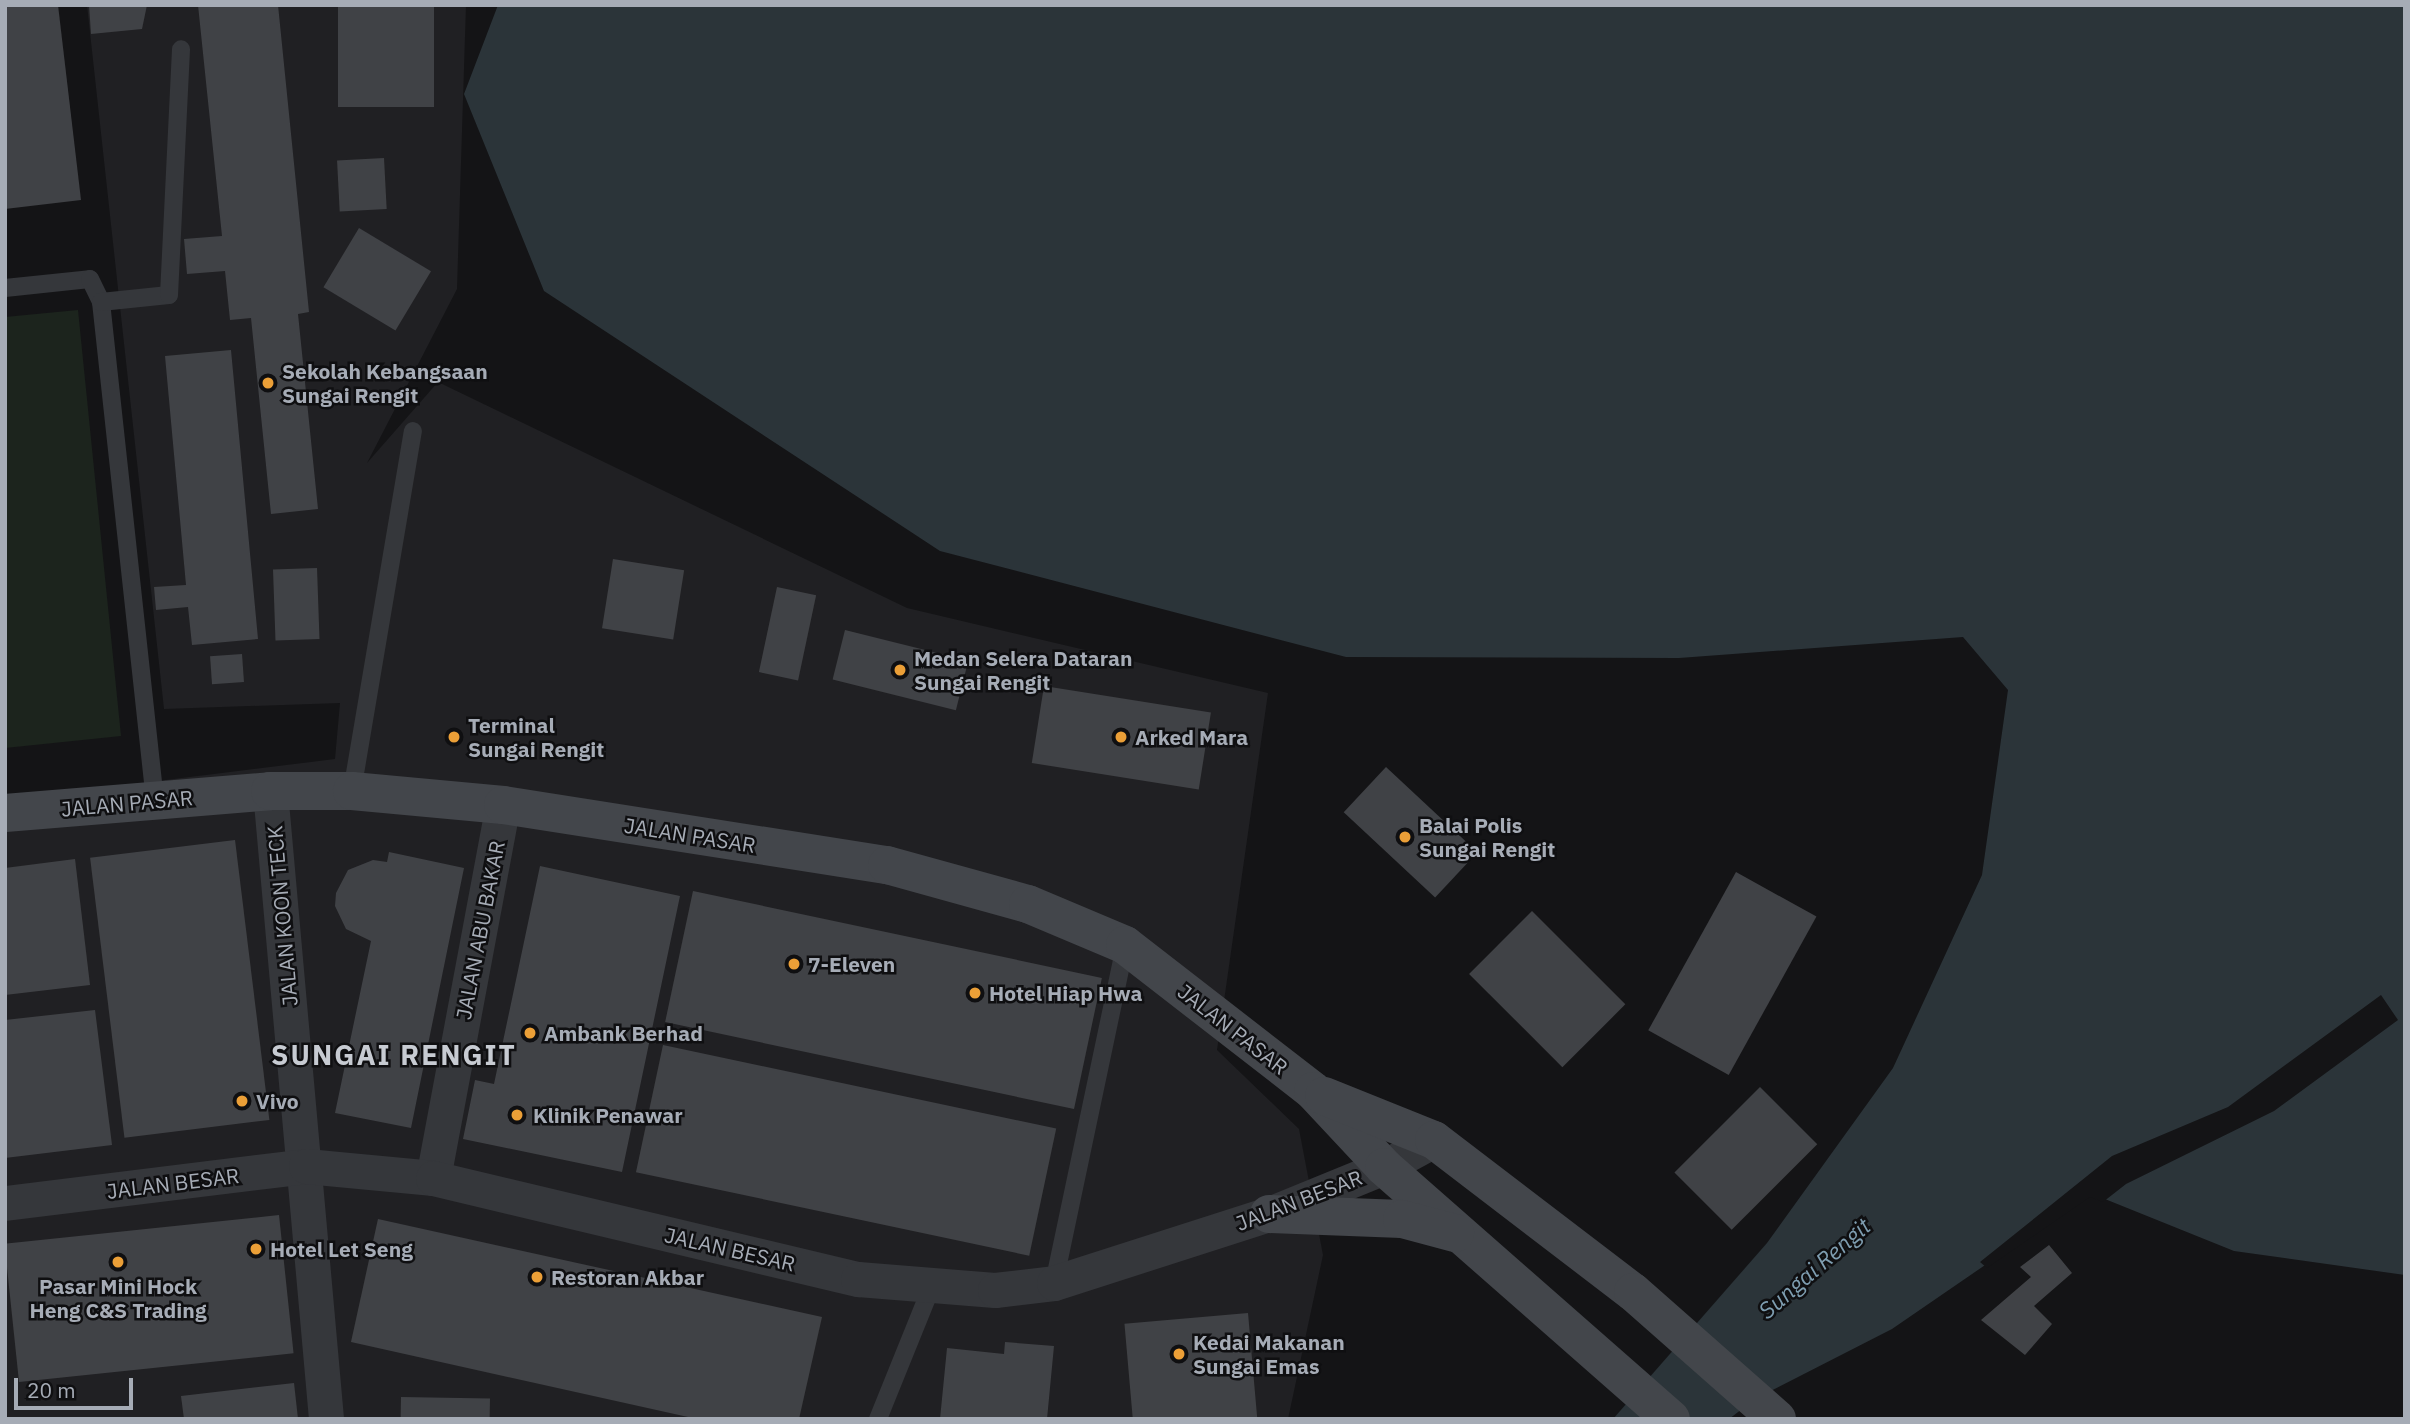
<!DOCTYPE html>
<style>
body{margin:0}
#map{position:relative;width:2410px;height:1424px;overflow:hidden;background:#141416;font-family:"IBM Plex Sans",sans-serif}
div>[style]{position:absolute}
.built>*{inset:0;background:#202023}
.green>*{inset:0;background:#1c241d}
.water>*{inset:0;background:#2b3439}
.pier>*{inset:0;background:#141416}
.building>*{inset:0;background:#404246;transform-origin:0 0}
.service>*{height:18px;margin:-9px;padding:0 9px;transform-origin:9px;border-radius:9px;background:#35373b}
.minor>*{height:35px;margin:-17.5px;padding:0 17.5px;transform-origin:17.5px;border-radius:17.5px;background:#35373b}
.secondary>*{height:38px;margin:-19px;padding:0 19px;transform-origin:19px;border-radius:19px;background:#43464b}
.dots>*{width:19px;height:19px;translate:-50% -50%;box-sizing:border-box;border:4px solid #0f0f11;border-radius:50%}
span{translate:-50% -50%;white-space:nowrap;text-align:center;line-height:1.15;-webkit-text-stroke:5px #0f0f11;paint-order:stroke}
.poi-label{font-size:21px;color:#a6acb6;font-weight:700}
.left{translate:0 -50%;text-align:left}
.street-label{font-size:21px;color:#a6acb6}
.water-label{font-size:23px;color:#7e9db0;font-style:italic}
.district-label{font-size:28px;color:#c7cbd2;font-weight:700;letter-spacing:2px}
.frame{position:absolute;inset:0;border:7px solid #a6acb6;pointer-events:none}
.scale{position:absolute;left:14px;top:1378px;width:119px;height:32px;box-sizing:border-box;border:4px solid #a6acb6;border-top:0;padding-left:9px;font-size:21px;line-height:24px;white-space:nowrap;color:#a6acb6;-webkit-text-stroke:5px #0f0f11;paint-order:stroke}
</style>
<div id="map">
<div class="built">
<i style="clip-path:polygon(87px 5px,466px 5px,457px 289px,367px 463px,438px 382px,907px 608px,1268px 693px,1217px 1050px,1299px 1129px,1323px 1255px,1288px 1419px,5px 1419px,5px 800px,335px 759px,340px 703px,164px 709px)"></i>
</div>
<div class="green">
<i style="clip-path:polygon(78px 310px,121px 736px,5px 748px,5px 317px)"></i>
</div>
<div class="water">
<i style="clip-path:polygon(498px 5px,2405px 5px,2405px 1275px,2234px 1251px,2090px 1193px,1892px 1329px,1755px 1399px,1729px 1419px,1613px 1419px,1767px 1243px,1893px 1068px,1982px 875px,2008px 690px,1963px 637px,1679px 658px,1346px 657px,940px 551px,544px 291px,464px 94px)"></i>
</div>
<div class="pier">
<i style="clip-path:polygon(2381px 995px,2398px 1020px,2274px 1111px,2126px 1184px,2103px 1202px,2090px 1197px,1987px 1268px,1980px 1262px,2112px 1156px,2228px 1107px)"></i>
</div>
<div class="building">
<i style="clip-path:polygon(5px 5px,58px 5px,81px 200px,5px 209px)"></i>
<i style="clip-path:polygon(89px 5px,147px 5px,142px 29px,91px 34px)"></i>
<i style="clip-path:polygon(198px 5px,278px 5px,309px 312px,298px 314px,318px 509px,271px 514px,251px 318px,230px 320px,225px 271px,187px 274px,184px 239px,222px 236px)"></i>
<i style="left:338px;top:5px;width:96px;height:102px"></i>
<i style="left:384px;top:158px;width:51px;height:47px;rotate:87deg"></i>
<i style="left:359px;top:228px;width:84px;height:69px;rotate:31deg"></i>
<i style="clip-path:polygon(231px 350px,258px 639px,192px 645px,188px 607px,156px 610px,154px 587px,186px 585px,165px 356px)"></i>
<i style="left:613px;top:559px;width:72px;height:70px;rotate:9deg"></i>
<i style="left:317px;top:568px;width:71px;height:44px;rotate:88deg"></i>
<i style="left:777px;top:587px;width:40px;height:87px;rotate:12deg"></i>
<i style="left:845px;top:630px;width:127px;height:51px;rotate:14deg"></i>
<i style="left:242px;top:654px;width:28px;height:32px;rotate:86deg"></i>
<i style="left:1044px;top:686px;width:169px;height:78px;rotate:9deg"></i>
<i style="left:1386px;top:767px;width:125px;height:62px;rotate:43deg"></i>
<i style="left:235px;top:840px;width:282px;height:146px;rotate:83deg"></i>
<i style="clip-path:polygon(389px 852px,464px 868px,411px 1128px,335px 1113px,371px 941px,346px 929px,335px 906px,336px 893px,348px 870px,373px 860px,387px 862px)"></i>
<i style="clip-path:polygon(75px 859px,90px 985px,5px 995px,5px 868px)"></i>
<i style="clip-path:polygon(540px 866px,680px 896px,622px 1172px,463px 1139px,475px 1080px,494px 1084px)"></i>
<i style="left:1736px;top:872px;width:92px;height:181px;rotate:29deg"></i>
<i style="left:693px;top:891px;width:418px;height:134px;rotate:12deg"></i>
<i style="left:1532px;top:911px;width:132px;height:89px;rotate:45deg"></i>
<i style="clip-path:polygon(95px 1010px,112px 1145px,5px 1158px,5px 1020px)"></i>
<i style="left:663px;top:1045px;width:402px;height:130px;rotate:12deg"></i>
<i style="left:1760px;top:1087px;width:81px;height:121px;rotate:45deg"></i>
<i style="left:279px;top:1215px;width:139px;height:276px;rotate:84deg"></i>
<i style="clip-path:polygon(378px 1219px,822px 1317px,799px 1419px,697px 1419px,351px 1342px)"></i>
<i style="clip-path:polygon(2049px 1245px,2072px 1273px,2034px 1306px,2052px 1324px,2025px 1355px,1981px 1320px,2031px 1277px,2020px 1267px)"></i>
<i style="left:1248px;top:1313px;width:106px;height:124px;rotate:85deg"></i>
<i style="clip-path:polygon(1005px 1342px,1054px 1346px,1047px 1419px,940px 1419px,947px 1348px,1004px 1354px)"></i>
<i style="clip-path:polygon(294px 1383px,298px 1419px,184px 1419px,181px 1396px)"></i>
<i style="left:401px;top:1397px;width:89px;height:22px;rotate:1deg"></i>
</div>
<div class="service">
<i style="left:5px;top:288px;width:85px;rotate:-6deg"></i>
<i style="left:90px;top:279px;width:25px;rotate:64deg"></i>
<i style="left:101px;top:302px;width:502px;rotate:83.82deg"></i>
<i style="left:101px;top:302px;width:68px;rotate:-5.9deg"></i>
<i style="left:169px;top:295px;width:246px;rotate:-87.2deg"></i>
<i style="left:352px;top:791px;width:365px;rotate:-80.4deg"></i>
<i style="left:1054px;top:1283px;width:345px;rotate:-78.1deg"></i>
<i style="left:878px;top:1419px;width:141px;rotate:-68deg"></i>
</div>
<div class="minor">
<i style="left:270px;top:791px;width:630px;rotate:84.9deg"></i>
<i style="left:433px;top:1178px;width:380px;rotate:-79.4deg"></i>
<i style="left:5px;top:1203px;width:303px;rotate:-7deg"></i>
<i style="left:306px;top:1166px;width:128px;rotate:5.4deg"></i>
<i style="left:433px;top:1178px;width:437px;rotate:13.4deg"></i>
<i style="left:858px;top:1279px;width:137px;rotate:4.6deg"></i>
<i style="left:995px;top:1290px;width:59px;rotate:-6.8deg"></i>
<i style="left:1054px;top:1283px;width:226px;rotate:-17.8deg"></i>
<i style="left:1269px;top:1214px;width:124px;rotate:-22.2deg"></i>
<i style="left:1384px;top:1167px;width:57px;rotate:-28.4deg"></i>
</div>
<div class="secondary">
<i style="left:5px;top:813px;width:266px;rotate:-4.7deg"></i>
<i style="left:270px;top:791px;width:82px"></i>
<i style="left:352px;top:791px;width:152px;rotate:5.3deg"></i>
<i style="left:503px;top:805px;width:389px;rotate:8.9deg"></i>
<i style="left:887px;top:865px;width:146px;rotate:15.5deg"></i>
<i style="left:1028px;top:904px;width:105px;rotate:22.9deg"></i>
<i style="left:1125px;top:945px;width:238px;rotate:37.8deg"></i>
<i style="left:1313px;top:1091px;width:104px;rotate:46.9deg"></i>
<i style="left:1384px;top:1167px;width:382px;rotate:41.3deg"></i>
<i style="left:1324px;top:1096px;width:118px;rotate:21.8deg"></i>
<i style="left:1434px;top:1140px;width:250px;rotate:37.4deg"></i>
<i style="left:1633px;top:1292px;width:192px;rotate:41.4deg"></i>
<i style="left:1269px;top:1214px;width:133px;rotate:2.2deg"></i>
<i style="left:1402px;top:1219px;width:55px;rotate:14.8deg"></i>
</div>
<div class="dots">
<i style="left:268px;top:383px;background:#eb9f37"></i>
<i style="left:900px;top:670px;background:#eb9f37"></i>
<i style="left:454px;top:737px;background:#eb9f37"></i>
<i style="left:1121px;top:737px;background:#eb9f37"></i>
<i style="left:1405px;top:837px;background:#eb9f37"></i>
<i style="left:794px;top:964px;background:#eb9f37"></i>
<i style="left:975px;top:993px;background:#eb9f37"></i>
<i style="left:530px;top:1033px;background:#eb9f37"></i>
<i style="left:242px;top:1101px;background:#eb9f37"></i>
<i style="left:517px;top:1115px;background:#eb9f37"></i>
<i style="left:256px;top:1249px;background:#eb9f37"></i>
<i style="left:118px;top:1262px;background:#eb9f37"></i>
<i style="left:537px;top:1277px;background:#eb9f37"></i>
<i style="left:1179px;top:1354px;background:#eb9f37"></i>
</div>
<div class="poi-label">
<span class="left" style="left:282px;top:383px">Sekolah Kebangsaan<br>Sungai Rengit</span>
<span class="left" style="left:914px;top:670px">Medan Selera Dataran<br>Sungai Rengit</span>
<span class="left" style="left:468px;top:737px">Terminal<br>Sungai Rengit</span>
<span class="left" style="left:1135px;top:737px">Arked Mara</span>
<span class="left" style="left:1419px;top:837px">Balai Polis<br>Sungai Rengit</span>
<span class="left" style="left:808px;top:964px">7-Eleven</span>
<span class="left" style="left:989px;top:993px">Hotel Hiap Hwa</span>
<span class="left" style="left:544px;top:1033px">Ambank Berhad</span>
<span class="left" style="left:256px;top:1101px">Vivo</span>
<span class="left" style="left:533px;top:1115px">Klinik Penawar</span>
<span class="left" style="left:270px;top:1249px">Hotel Let Seng</span>
<span class="left" style="left:551px;top:1277px">Restoran Akbar</span>
<span style="left:118px;top:1298px">Pasar Mini Hock<br>Heng C&amp;S Trading</span>
<span class="left" style="left:1193px;top:1354px">Kedai Makanan<br>Sungai Emas</span>
</div>
<div class="street-label">
<span style="left:127px;top:803px;rotate:-5deg">JALAN PASAR</span>
<span style="left:690px;top:835px;rotate:9deg">JALAN PASAR</span>
<span style="left:282px;top:916px;rotate:-95deg">JALAN KOON TECK</span>
<span style="left:480px;top:930px;rotate:-79deg">JALAN ABU BAKAR</span>
<span style="left:1233px;top:1029px;rotate:38deg">JALAN PASAR</span>
<span style="left:173px;top:1183px;rotate:-7deg">JALAN BESAR</span>
<span style="left:1299px;top:1200px;rotate:-21deg">JALAN BESAR</span>
<span style="left:730px;top:1249px;rotate:13deg">JALAN BESAR</span>
</div>
<div class="water-label">
<span style="left:1814px;top:1268px;rotate:-41deg">Sungai Rengit</span>
</div>
<div class="district-label">
<span style="left:394px;top:1055px">SUNGAI RENGIT</span>
</div>
<div class="frame"></div>
<div class="scale">20 m</div>
</div>
